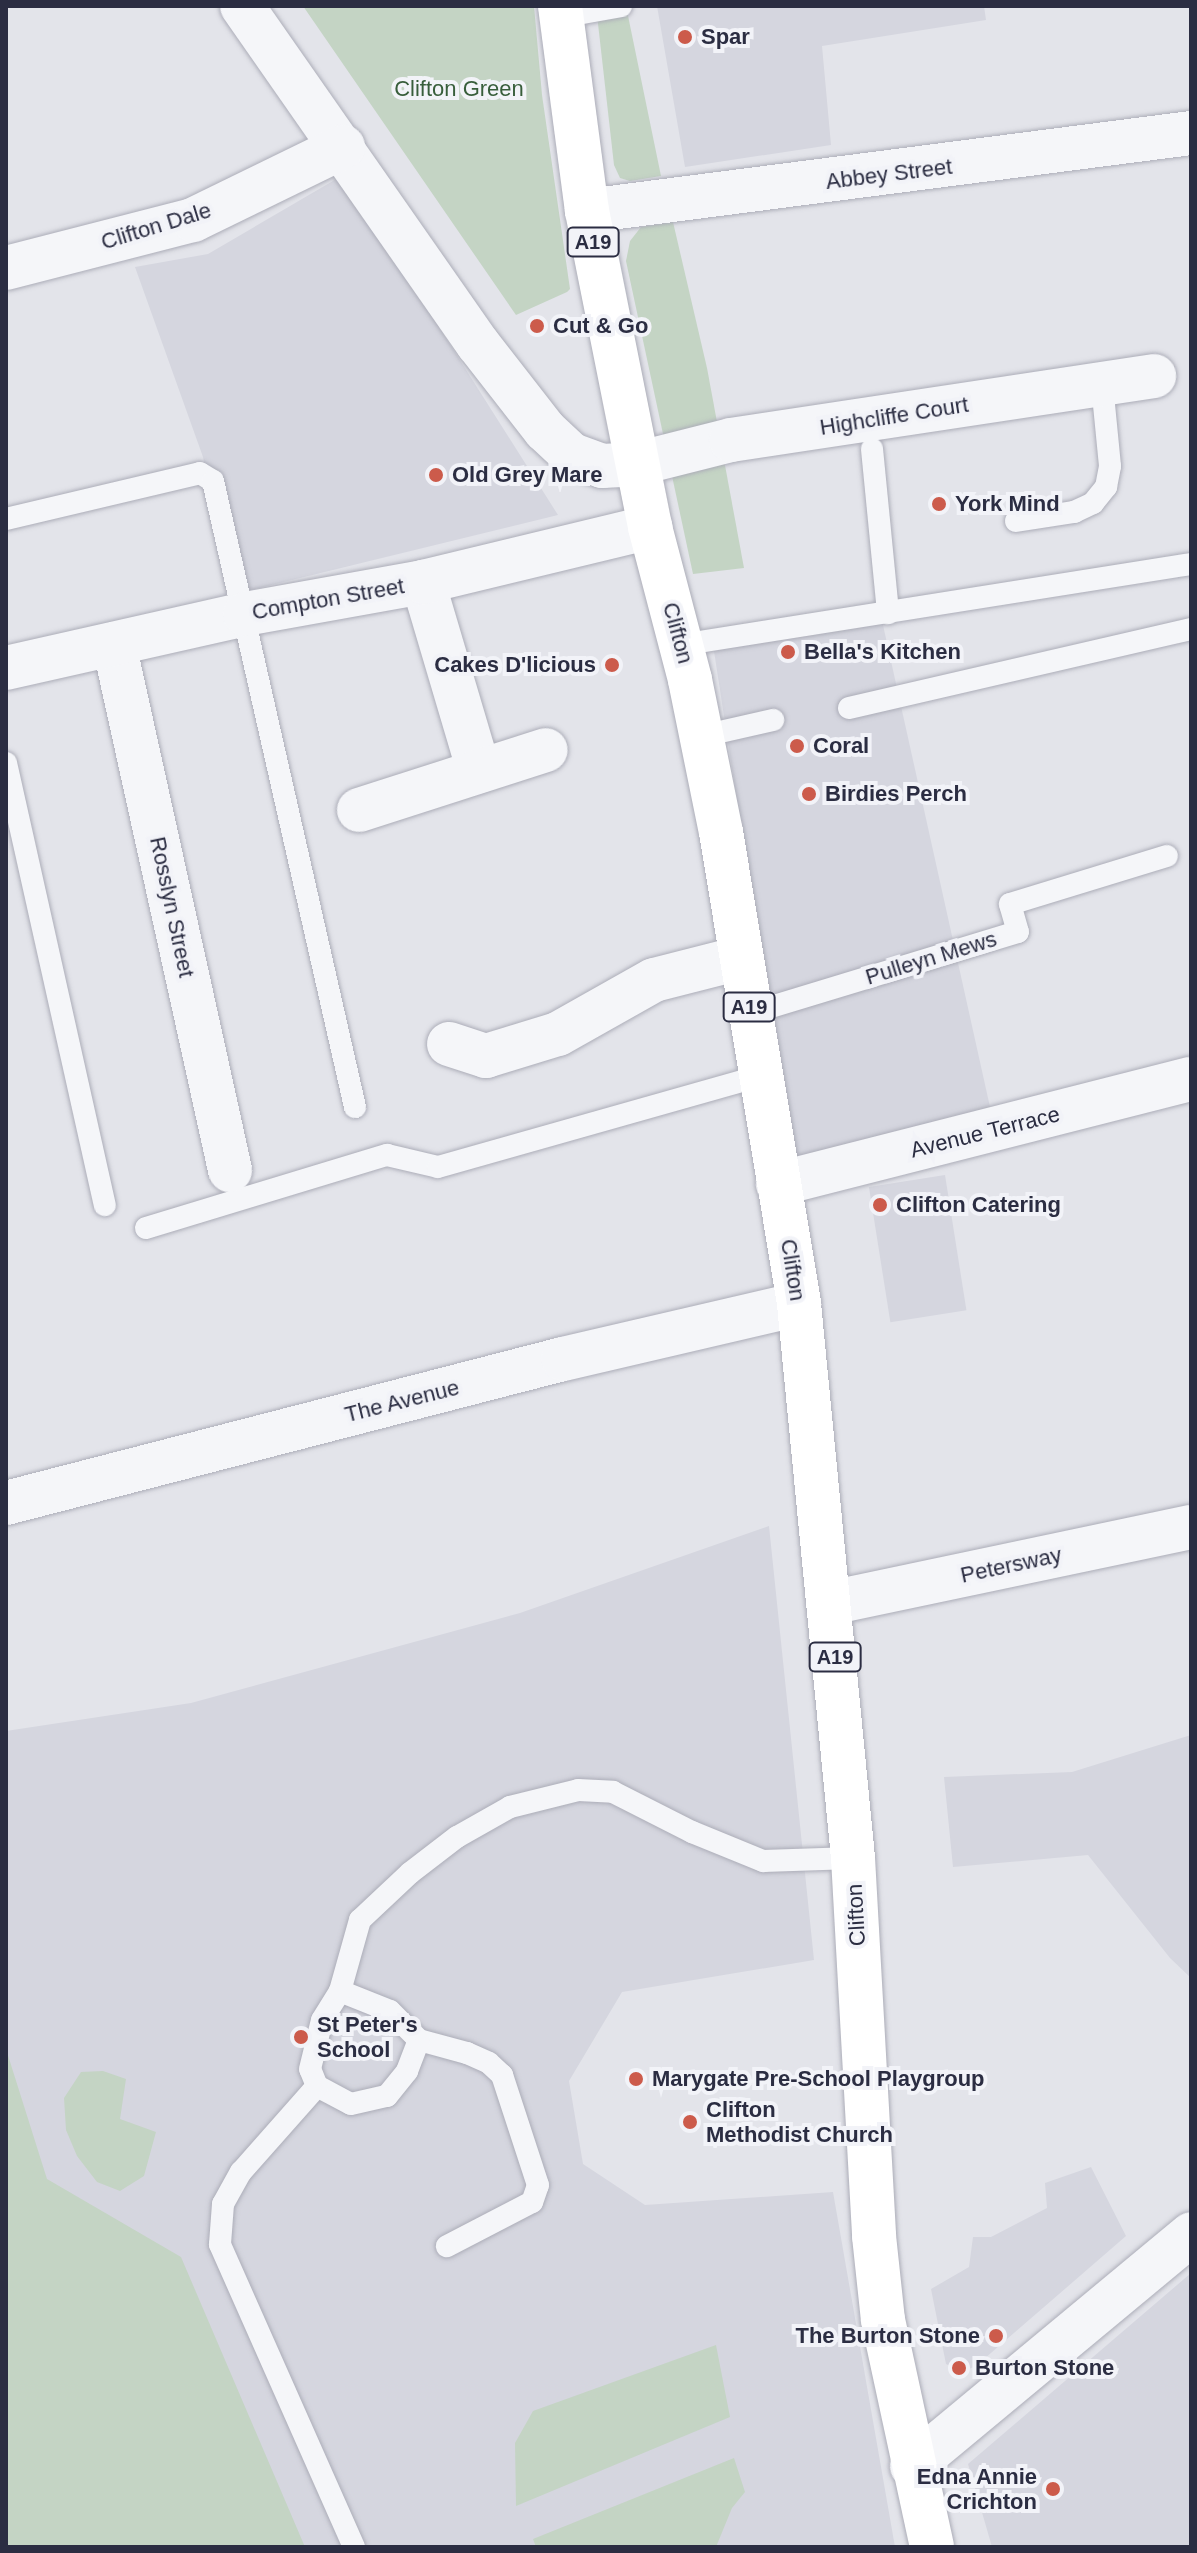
<!DOCTYPE html>
<style>
body{margin:0}
#map{position:relative;width:1197px;height:2553px;overflow:hidden;background:#e3e4ea;font-family:Helvetica,sans-serif}
div>[style]{position:absolute}
.built>*{inset:0;background:#d5d6df;transform-origin:0 0}
.green>*{inset:0;background:#c4d4c4}
.roads{filter:drop-shadow(0 0 2px #acadb8) drop-shadow(0 0 2px #acadb8)}
.service>*{height:22px;margin:-11px;padding:0 11px;transform-origin:11px;border-radius:11px;background:#f5f6f9}
.minor>*{height:44px;margin:-22px;padding:0 22px;transform-origin:22px;border-radius:22px;background:#f5f6f9}
.primary>*{height:44px;margin:-22px;padding:0 22px;transform-origin:22px;border-radius:22px;background:#fff}
.dots>*{width:22px;height:22px;translate:-50% -50%;box-sizing:border-box;border:4px solid #f2f3f8;border-radius:50%}
span{translate:-50% -50%;white-space:nowrap;text-align:center;line-height:1.15;-webkit-text-stroke:8px #f2f3f8;paint-order:stroke}
.shield-label span{padding:2px 6px;background:#f2f3f8;border:2px solid;border-radius:6px;-webkit-text-stroke-width:0}
.shield-label{font-size:20px;color:#2b2d42;font-weight:700}
.poi-label{font-size:22px;color:#2b2d42;font-weight:700}
.left{translate:0 -50%;text-align:left}
.right{translate:-100% -50%;text-align:right}
.park-label{font-size:22px;color:#385e3b}
.street-label{font-size:22px;color:#2b2d42}
.frame{position:absolute;inset:0;border:8px solid #2b2d42;pointer-events:none}
</style>
<div id="map">
<div class="built">
<i style="clip-path:polygon(657px 6px,984px 6px,986px 20px,822px 46px,831px 145px,685px 167px)"></i>
<i style="clip-path:polygon(338px 178px,430px 313px,558px 515px,230px 595px,203px 457px,135px 267px,208px 254px)"></i>
<i style="clip-path:polygon(881px 616px,990px 1107px,792px 1158px,714px 651px)"></i>
<i style="left:945px;top:1175px;width:137px;height:77px;rotate:81deg"></i>
<i style="clip-path:polygon(769px 1526px,814px 1960px,622px 1992px,569px 2081px,583px 2164px,645px 2205px,833px 2192px,895px 2547px,6px 2547px,6px 1731px,191px 1703px,520px 1613px)"></i>
<i style="clip-path:polygon(1191px 1735px,1191px 1978px,1170px 1958px,1088px 1855px,953px 1867px,944px 1777px,1072px 1772px)"></i>
<i style="clip-path:polygon(1091px 2167px,1126px 2236px,976px 2366px,962px 2372px,946px 2364px,931px 2289px,969px 2267px,973px 2237px,991px 2237px,1047px 2208px,1045px 2183px)"></i>
<i style="clip-path:polygon(1191px 2273px,1191px 2547px,992px 2547px,968px 2464px)"></i>
</div>
<div class="green">
<i style="clip-path:polygon(303px 6px,534px 6px,542px 95px,570px 289px,567px 292px,516px 315px)"></i>
<i style="clip-path:polygon(596px 6px,626px 6px,661px 176px,630px 181px,620px 178px,614px 165px)"></i>
<i style="clip-path:polygon(673px 222px,707px 368px,744px 568px,693px 574px,626px 261px,630px 241px,641px 227px)"></i>
<i style="clip-path:polygon(6px 2049px,47px 2179px,181px 2257px,305px 2547px,6px 2547px)"></i>
<i style="clip-path:polygon(103px 2071px,126px 2079px,120px 2119px,156px 2132px,144px 2176px,120px 2191px,97px 2182px,77px 2156px,66px 2130px,64px 2098px,81px 2072px)"></i>
<i style="clip-path:polygon(716px 2345px,730px 2417px,516px 2506px,515px 2443px,533px 2411px)"></i>
<i style="clip-path:polygon(734px 2458px,745px 2492px,732px 2508px,716px 2547px,536px 2547px,533px 2539px)"></i>
</div>
<div class="roads">
<div class="service">
<i style="left:560px;top:17px;width:62px;rotate:-10.2deg"></i>
<i style="left:872px;top:449px;width:165px;rotate:84.4deg"></i>
<i style="left:6px;top:519px;width:199px;rotate:-13.3deg"></i>
<i style="left:200px;top:473px;width:15px;rotate:32deg"></i>
<i style="left:213px;top:481px;width:642px;rotate:77.22deg"></i>
<i style="left:1016px;top:521px;width:59px;rotate:-8.8deg"></i>
<i style="left:1074px;top:512px;width:21px;rotate:-25deg"></i>
<i style="left:1093px;top:503px;width:21px;rotate:-51deg"></i>
<i style="left:1106px;top:487px;width:21px;rotate:-79deg"></i>
<i style="left:1110px;top:466px;width:82px;rotate:-95.6deg"></i>
<i style="left:680px;top:645px;width:517px;rotate:-9.01deg"></i>
<i style="left:849px;top:708px;width:351px;rotate:-13deg"></i>
<i style="left:702px;top:736px;width:73px;rotate:-12.7deg"></i>
<i style="left:6px;top:763px;width:453px;rotate:77.4deg"></i>
<i style="left:751px;top:1013px;width:279px;rotate:-16.9deg"></i>
<i style="left:1018px;top:932px;width:29px;rotate:-106deg"></i>
<i style="left:1010px;top:904px;width:164px;rotate:-17deg"></i>
<i style="left:146px;top:1228px;width:252px;rotate:-16.9deg"></i>
<i style="left:387px;top:1155px;width:52px;rotate:13.2deg"></i>
<i style="left:438px;top:1167px;width:338px;rotate:-15.8deg"></i>
<i style="left:419px;top:2040px;width:50px;rotate:15.2deg"></i>
<i style="left:467px;top:2053px;width:24px;rotate:24deg"></i>
<i style="left:489px;top:2063px;width:18px;rotate:43deg"></i>
<i style="left:502px;top:2075px;width:116px;rotate:71.9deg"></i>
<i style="left:538px;top:2185px;width:18px;rotate:109deg"></i>
<i style="left:532px;top:2202px;width:96px;rotate:152.6deg"></i>
<i style="left:317px;top:2086px;width:38px;rotate:28deg"></i>
<i style="left:351px;top:2104px;width:37px;rotate:-13deg"></i>
<i style="left:387px;top:2096px;width:32px;rotate:-51deg"></i>
<i style="left:407px;top:2071px;width:33px;rotate:-69deg"></i>
<i style="left:419px;top:2040px;width:41px;rotate:-135deg"></i>
<i style="left:390px;top:2011px;width:54px;rotate:-158.2deg"></i>
<i style="left:354px;top:2547px;width:331px;rotate:-113.9deg"></i>
<i style="left:220px;top:2244px;width:40px;rotate:-85.7deg"></i>
<i style="left:223px;top:2204px;width:37px;rotate:-61deg"></i>
<i style="left:241px;top:2172px;width:115px;rotate:-48.5deg"></i>
<i style="left:317px;top:2086px;width:18px;rotate:-112deg"></i>
<i style="left:310px;top:2069px;width:50px;rotate:-76.2deg"></i>
<i style="left:322px;top:2020px;width:34px;rotate:-58deg"></i>
<i style="left:340px;top:1991px;width:74px;rotate:-74.3deg"></i>
<i style="left:360px;top:1920px;width:69px;rotate:-43.2deg"></i>
<i style="left:410px;top:1873px;width:59px;rotate:-37.5deg"></i>
<i style="left:457px;top:1837px;width:61px;rotate:-29.5deg"></i>
<i style="left:510px;top:1807px;width:70px;rotate:-14deg"></i>
<i style="left:578px;top:1790px;width:35px;rotate:3deg"></i>
<i style="left:613px;top:1792px;width:89px;rotate:26.9deg"></i>
<i style="left:692px;top:1832px;width:77px;rotate:22.2deg"></i>
<i style="left:763px;top:1861px;width:90px;rotate:-1.9deg"></i>
</div>
<div class="minor">
<i style="left:242px;top:6px;width:412px;rotate:55.1deg"></i>
<i style="left:478px;top:344px;width:109px;rotate:52.1deg"></i>
<i style="left:545px;top:430px;width:37px;rotate:43deg"></i>
<i style="left:572px;top:455px;width:32px;rotate:20deg"></i>
<i style="left:602px;top:466px;width:34px;rotate:-3deg"></i>
<i style="left:636px;top:464px;width:98px;rotate:-14.2deg"></i>
<i style="left:731px;top:440px;width:428px;rotate:-8.6deg"></i>
<i style="left:587px;top:211px;width:609px;rotate:-7.36deg"></i>
<i style="left:6px;top:268px;width:193px;rotate:-14.4deg"></i>
<i style="left:193px;top:220px;width:167px;rotate:-26deg"></i>
<i style="left:423px;top:582px;width:197px;rotate:73.5deg"></i>
<i style="left:114px;top:644px;width:539px;rotate:77.56deg"></i>
<i style="left:6px;top:668px;width:245px;rotate:-12.7deg"></i>
<i style="left:245px;top:614px;width:181px;rotate:-10.2deg"></i>
<i style="left:423px;top:582px;width:234px;rotate:-13.6deg"></i>
<i style="left:359px;top:810px;width:196px;rotate:-17.8deg"></i>
<i style="left:449px;top:1044px;width:39px;rotate:18deg"></i>
<i style="left:486px;top:1056px;width:75px;rotate:-17deg"></i>
<i style="left:558px;top:1034px;width:110px;rotate:-29.4deg"></i>
<i style="left:654px;top:980px;width:89px;rotate:-14.3deg"></i>
<i style="left:778px;top:1184px;width:426px;rotate:-14.3deg"></i>
<i style="left:6px;top:1503px;width:575px;rotate:-14.5deg"></i>
<i style="left:563px;top:1359px;width:242px;rotate:-13.1deg"></i>
<i style="left:830px;top:1603px;width:369px;rotate:-11.9deg"></i>
<i style="left:912px;top:2466px;width:363px;rotate:-39.7deg"></i>
</div>
<div class="primary">
<i style="left:560px;top:6px;width:207px;rotate:82.5deg"></i>
<i style="left:587px;top:211px;width:322px;rotate:78.7deg"></i>
<i style="left:650px;top:527px;width:158px;rotate:75.3deg"></i>
<i style="left:690px;top:680px;width:155px;rotate:78.5deg"></i>
<i style="left:721px;top:832px;width:478px;rotate:80.6deg"></i>
<i style="left:799px;top:1304px;width:557px;rotate:84.43deg"></i>
<i style="left:853px;top:1858px;width:379px;rotate:86.8deg"></i>
<i style="left:874px;top:2236px;width:84px;rotate:83.9deg"></i>
<i style="left:883px;top:2320px;width:232px;rotate:77.8deg"></i>
</div>
</div>
<div class="dots">
<i style="left:685px;top:37px;background:#cc5b4b"></i>
<i style="left:537px;top:326px;background:#cc5b4b"></i>
<i style="left:436px;top:475px;background:#cc5b4b"></i>
<i style="left:939px;top:504px;background:#cc5b4b"></i>
<i style="left:788px;top:652px;background:#cc5b4b"></i>
<i style="left:612px;top:665px;background:#cc5b4b"></i>
<i style="left:797px;top:746px;background:#cc5b4b"></i>
<i style="left:809px;top:794px;background:#cc5b4b"></i>
<i style="left:880px;top:1205px;background:#cc5b4b"></i>
<i style="left:301px;top:2037px;background:#cc5b4b"></i>
<i style="left:636px;top:2079px;background:#cc5b4b"></i>
<i style="left:690px;top:2122px;background:#cc5b4b"></i>
<i style="left:996px;top:2336px;background:#cc5b4b"></i>
<i style="left:959px;top:2368px;background:#cc5b4b"></i>
<i style="left:1053px;top:2489px;background:#cc5b4b"></i>
</div>
<div class="shield-label">
<span style="left:593px;top:242px">A19</span>
<span style="left:749px;top:1007px">A19</span>
<span style="left:835px;top:1657px">A19</span>
</div>
<div class="poi-label">
<span class="left" style="left:701px;top:37px">Spar</span>
<span class="left" style="left:553px;top:326px">Cut &amp; Go</span>
<span class="left" style="left:452px;top:475px">Old Grey Mare</span>
<span class="left" style="left:955px;top:504px">York Mind</span>
<span class="left" style="left:804px;top:652px">Bella's Kitchen</span>
<span class="right" style="left:596px;top:665px">Cakes D'licious</span>
<span class="left" style="left:813px;top:746px">Coral</span>
<span class="left" style="left:825px;top:794px">Birdies Perch</span>
<span class="left" style="left:896px;top:1205px">Clifton Catering</span>
<span class="left" style="left:317px;top:2037px">St Peter's<br>School</span>
<span class="left" style="left:652px;top:2079px">Marygate Pre-School Playgroup</span>
<span class="left" style="left:706px;top:2122px">Clifton<br>Methodist Church</span>
<span class="right" style="left:980px;top:2336px">The Burton Stone</span>
<span class="left" style="left:975px;top:2368px">Burton Stone</span>
<span class="right" style="left:1037px;top:2489px">Edna Annie<br>Crichton</span>
</div>
<div class="park-label">
<span style="left:459px;top:89px">Clifton Green</span>
</div>
<div class="street-label">
<span style="left:889px;top:174px;rotate:-7deg">Abbey Street</span>
<span style="left:156px;top:226px;rotate:-17deg">Clifton Dale</span>
<span style="left:894px;top:416px;rotate:-9deg">Highcliffe Court</span>
<span style="left:328px;top:599px;rotate:-10deg">Compton Street</span>
<span style="left:678px;top:633px;rotate:75deg">Clifton</span>
<span style="left:172px;top:907px;rotate:78deg">Rosslyn Street</span>
<span style="left:931px;top:958px;rotate:-17deg">Pulleyn Mews</span>
<span style="left:985px;top:1132px;rotate:-14deg">Avenue Terrace</span>
<span style="left:793px;top:1270px;rotate:81deg">Clifton</span>
<span style="left:402px;top:1401px;rotate:-14deg">The Avenue</span>
<span style="left:1011px;top:1565px;rotate:-12deg">Petersway</span>
<span style="left:856px;top:1915px;rotate:-93deg">Clifton</span>
</div>
<div class="frame"></div>
</div>
